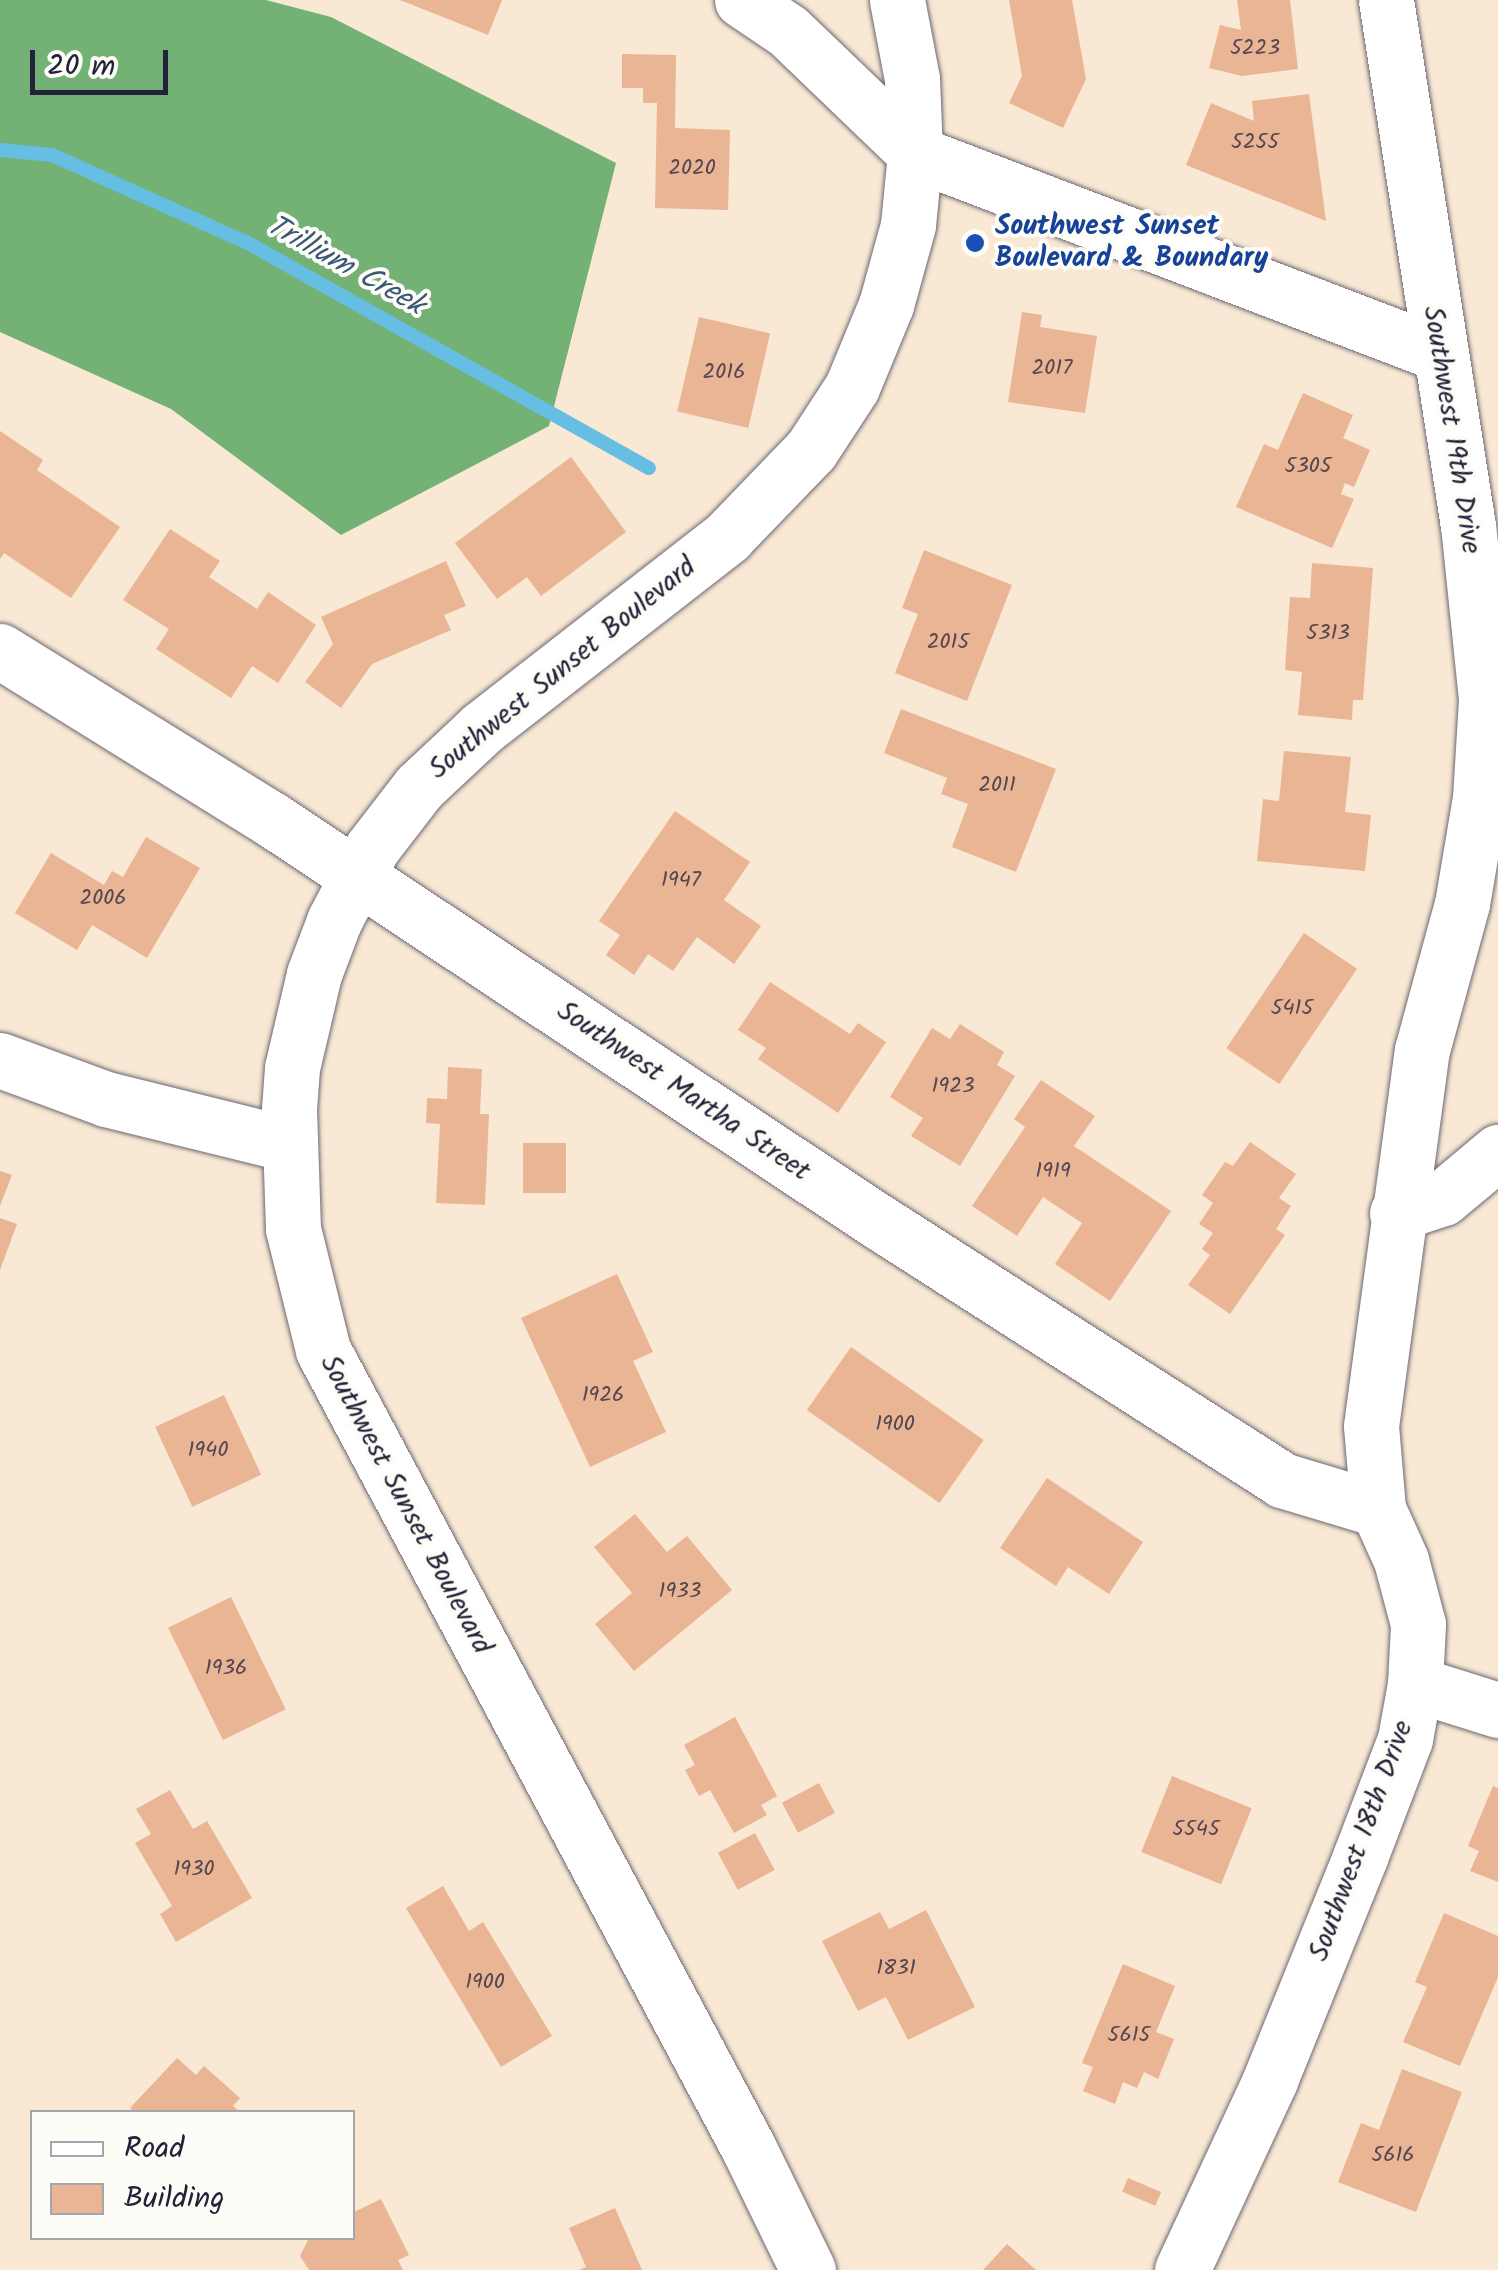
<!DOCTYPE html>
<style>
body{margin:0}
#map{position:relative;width:1498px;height:2270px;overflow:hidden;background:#f8e8d4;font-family:Kalam,sans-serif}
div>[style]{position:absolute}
.forest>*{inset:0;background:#73b274}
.stream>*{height:14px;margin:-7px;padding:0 7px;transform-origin:7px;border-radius:7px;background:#66bee3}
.building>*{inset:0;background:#eab594;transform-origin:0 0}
.roads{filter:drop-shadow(0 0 2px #6d6771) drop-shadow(0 0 2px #6d6771)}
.minor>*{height:55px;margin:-27.5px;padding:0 27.5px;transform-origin:27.5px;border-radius:27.5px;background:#fff}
.dots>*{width:28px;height:28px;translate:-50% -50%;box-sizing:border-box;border:5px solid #fdfcf7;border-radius:50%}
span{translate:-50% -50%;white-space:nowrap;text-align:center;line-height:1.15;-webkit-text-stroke:8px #fdfcf7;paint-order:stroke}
.number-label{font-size:22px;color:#544751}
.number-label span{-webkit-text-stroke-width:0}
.transit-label{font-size:28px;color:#164399;font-weight:700}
.left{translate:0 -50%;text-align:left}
.street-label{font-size:28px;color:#22223b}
.water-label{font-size:30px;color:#3a5976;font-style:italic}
.legend{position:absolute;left:30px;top:2110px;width:325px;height:130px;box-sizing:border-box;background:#fdfcf7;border:2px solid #a5a5ac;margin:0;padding:12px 18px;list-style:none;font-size:30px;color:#22223b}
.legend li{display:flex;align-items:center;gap:20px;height:50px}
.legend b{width:50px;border:2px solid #a5a5ac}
.scale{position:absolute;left:30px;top:50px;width:138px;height:45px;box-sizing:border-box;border:5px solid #22223b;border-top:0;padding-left:12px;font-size:30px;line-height:35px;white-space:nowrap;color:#22223b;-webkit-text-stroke:8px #fdfcf7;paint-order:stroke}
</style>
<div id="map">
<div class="forest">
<i style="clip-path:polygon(0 0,266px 0,331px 17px,616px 163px,549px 426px,341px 535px,171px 409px,0 332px)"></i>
</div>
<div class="stream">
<i style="left:0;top:150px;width:52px;rotate:5.5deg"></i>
<i style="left:52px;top:155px;width:213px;rotate:24.2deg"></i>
<i style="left:246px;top:242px;width:462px;rotate:29.3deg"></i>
</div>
<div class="building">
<i style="clip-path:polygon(400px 0,502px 0,488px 35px)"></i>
<i style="clip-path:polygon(1009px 0,1072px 0,1086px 79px,1063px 128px,1009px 103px,1022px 76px)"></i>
<i style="clip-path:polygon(1237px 0,1290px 0,1298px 69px,1242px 76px,1209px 68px,1220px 25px,1241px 30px)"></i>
<i style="clip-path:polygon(622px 54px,676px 55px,675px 128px,730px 130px,728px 210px,655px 208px,657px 103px,643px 103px,643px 88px,622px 88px)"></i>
<i style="clip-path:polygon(1309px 94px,1326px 221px,1186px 165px,1211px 103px,1254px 121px,1252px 101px)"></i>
<i style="clip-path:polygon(1022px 312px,1042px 315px,1040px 327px,1097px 336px,1085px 413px,1008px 402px)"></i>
<i style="left:699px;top:317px;width:73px;height:97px;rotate:13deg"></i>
<i style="clip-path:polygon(1303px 393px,1353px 415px,1343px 438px,1370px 450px,1354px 487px,1345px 483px,1341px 494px,1354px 499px,1332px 548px,1236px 507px,1264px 444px,1278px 450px)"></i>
<i style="clip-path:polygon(0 431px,43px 460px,37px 470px,120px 527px,71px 598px,4px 553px,0 559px)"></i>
<i style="clip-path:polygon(571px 457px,626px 532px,541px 596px,527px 577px,497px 599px,455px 543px)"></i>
<i style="clip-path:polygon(170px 529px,220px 561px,209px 577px,257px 609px,268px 592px,316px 625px,278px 683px,252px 666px,231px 698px,156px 649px,169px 629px,123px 600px)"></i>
<i style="clip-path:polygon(924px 550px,1012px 585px,967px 701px,895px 673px,918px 614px,902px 608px)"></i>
<i style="clip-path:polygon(446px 561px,466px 606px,444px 615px,451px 630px,372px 664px,341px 708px,305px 682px,333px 644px,321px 617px)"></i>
<i style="clip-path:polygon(1312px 563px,1373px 568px,1363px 700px,1353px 700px,1352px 720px,1298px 715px,1302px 672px,1285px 670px,1290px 597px,1310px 598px)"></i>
<i style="clip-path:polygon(901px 709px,1056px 769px,1016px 872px,952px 847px,968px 804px,941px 794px,947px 778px,884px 753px)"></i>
<i style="clip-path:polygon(1284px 751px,1351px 757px,1345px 812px,1371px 815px,1365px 871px,1257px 861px,1263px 799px,1279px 801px)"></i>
<i style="clip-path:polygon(675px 811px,750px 862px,724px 900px,761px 926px,734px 964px,697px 937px,673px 971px,648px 954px,634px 975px,606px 955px,620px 935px,599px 921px)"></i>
<i style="clip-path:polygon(146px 837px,200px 868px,147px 958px,92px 925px,77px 950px,15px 913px,51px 853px,104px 885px,112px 871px,123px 877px)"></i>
<i style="left:1304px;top:933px;width:64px;height:139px;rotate:34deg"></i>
<i style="clip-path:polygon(770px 982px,850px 1034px,858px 1023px,886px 1042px,838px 1113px,758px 1059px,766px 1048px,738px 1030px)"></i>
<i style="clip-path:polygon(960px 1024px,1004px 1052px,997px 1065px,1015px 1076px,960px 1166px,911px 1136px,923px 1118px,890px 1097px,932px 1028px,950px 1039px)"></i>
<i style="clip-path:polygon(448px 1067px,482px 1069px,480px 1114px,489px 1114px,485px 1205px,436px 1203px,440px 1124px,426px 1123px,427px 1098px,447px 1099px)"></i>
<i style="clip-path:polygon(1041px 1080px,1095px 1116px,1074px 1146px,1171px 1211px,1110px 1301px,1055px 1264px,1082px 1223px,1043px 1197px,1017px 1236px,972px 1206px,1025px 1127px,1014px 1119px)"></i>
<i style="clip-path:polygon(1250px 1142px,1296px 1174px,1279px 1198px,1291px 1206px,1276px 1229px,1285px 1235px,1230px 1314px,1188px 1285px,1210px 1255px,1202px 1249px,1213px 1233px,1199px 1224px,1213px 1203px,1202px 1195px,1225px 1162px,1233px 1166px)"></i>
<i style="left:523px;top:1143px;width:43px;height:50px"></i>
<i style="clip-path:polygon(0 1171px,12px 1175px,0 1206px)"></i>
<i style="clip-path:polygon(0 1218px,17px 1224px,0 1270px)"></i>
<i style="clip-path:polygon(617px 1274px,653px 1352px,633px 1361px,666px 1432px,590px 1467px,521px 1318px)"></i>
<i style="left:851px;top:1347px;width:162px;height:77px;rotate:35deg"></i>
<i style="left:224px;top:1395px;width:88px;height:76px;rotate:65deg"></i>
<i style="clip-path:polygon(1047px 1478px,1143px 1542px,1109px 1594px,1068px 1567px,1056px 1586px,1000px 1548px)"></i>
<i style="clip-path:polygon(635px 1514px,667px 1552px,687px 1536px,732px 1590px,634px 1671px,595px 1624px,632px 1593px,594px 1547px)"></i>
<i style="left:231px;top:1597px;width:125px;height:70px;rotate:64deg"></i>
<i style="clip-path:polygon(735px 1717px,777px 1796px,761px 1805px,767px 1815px,734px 1833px,710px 1790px,699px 1796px,685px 1770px,695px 1765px,684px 1745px)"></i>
<i style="left:1172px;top:1776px;width:86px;height:82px;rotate:22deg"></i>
<i style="left:819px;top:1783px;width:34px;height:42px;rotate:62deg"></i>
<i style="clip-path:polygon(1493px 1786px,1498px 1788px,1498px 1882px,1470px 1871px,1479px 1851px,1468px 1846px)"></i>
<i style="clip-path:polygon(170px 1790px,193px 1829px,207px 1821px,252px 1898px,176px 1942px,160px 1914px,172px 1906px,135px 1843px,151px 1834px,136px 1809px)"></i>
<i style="left:755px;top:1833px;width:42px;height:42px;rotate:62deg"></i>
<i style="clip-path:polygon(443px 1886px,469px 1931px,483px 1922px,552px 2036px,501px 2067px,406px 1908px)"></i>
<i style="clip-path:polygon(926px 1910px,975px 2007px,908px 2040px,886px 1997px,858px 2011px,822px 1941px,880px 1912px,889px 1929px)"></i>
<i style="clip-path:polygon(1444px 1913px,1498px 1936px,1498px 1977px,1460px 2066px,1403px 2042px,1427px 1987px,1415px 1982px)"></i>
<i style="clip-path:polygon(1123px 1964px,1175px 1986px,1156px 2032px,1174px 2039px,1158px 2079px,1144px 2072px,1137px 2088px,1123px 2082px,1115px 2104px,1083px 2091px,1093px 2067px,1082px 2063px)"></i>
<i style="clip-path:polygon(177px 2058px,196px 2075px,204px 2066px,240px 2098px,233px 2106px,240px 2112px,134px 2112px,130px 2108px)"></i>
<i style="clip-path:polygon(1402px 2069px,1462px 2092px,1416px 2212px,1338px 2182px,1361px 2123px,1379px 2130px)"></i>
<i style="left:1128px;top:2178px;width:36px;height:15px;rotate:23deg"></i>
<i style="clip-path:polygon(381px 2199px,409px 2255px,398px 2260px,403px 2270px,309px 2270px,300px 2256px,309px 2238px,352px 2238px,352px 2213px)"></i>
<i style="clip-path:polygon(615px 2208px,642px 2270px,579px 2270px,586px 2267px,569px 2228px)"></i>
<i style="clip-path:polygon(1007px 2244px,1036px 2270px,983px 2270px)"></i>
</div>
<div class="roads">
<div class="minor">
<i style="left:742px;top:0;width:55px;rotate:34deg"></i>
<i style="left:788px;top:31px;width:176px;rotate:43.8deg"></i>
<i style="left:915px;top:153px;width:560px;rotate:20.93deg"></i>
<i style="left:0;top:651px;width:319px;rotate:31.8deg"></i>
<i style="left:271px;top:819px;width:729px;rotate:33.54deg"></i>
<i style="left:879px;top:1222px;width:479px;rotate:32.6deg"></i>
<i style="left:1282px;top:1480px;width:100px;rotate:16.8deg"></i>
<i style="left:0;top:1060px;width:113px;rotate:20.2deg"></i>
<i style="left:106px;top:1099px;width:187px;rotate:13.9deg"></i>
<i style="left:1397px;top:1213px;width:48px;rotate:-18.1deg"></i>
<i style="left:1443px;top:1198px;width:72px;rotate:-39.9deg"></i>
<i style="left:1415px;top:1684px;width:87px;rotate:17.4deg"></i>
<i style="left:808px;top:2270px;width:135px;rotate:-116deg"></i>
<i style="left:749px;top:2149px;width:905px;rotate:-118.07deg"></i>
<i style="left:323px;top:1350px;width:125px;rotate:-103.9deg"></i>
<i style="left:293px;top:1229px;width:120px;rotate:-91.9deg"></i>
<i style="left:289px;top:1109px;width:41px;rotate:-85.8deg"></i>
<i style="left:292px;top:1068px;width:97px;rotate:-76.8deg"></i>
<i style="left:314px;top:974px;width:57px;rotate:-69.3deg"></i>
<i style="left:334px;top:921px;width:82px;rotate:-62.5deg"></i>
<i style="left:372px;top:848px;width:77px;rotate:-52.4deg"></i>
<i style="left:419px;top:787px;width:86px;rotate:-43.1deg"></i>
<i style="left:482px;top:728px;width:311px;rotate:-37.9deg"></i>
<i style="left:727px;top:537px;width:121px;rotate:-46deg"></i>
<i style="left:811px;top:450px;width:75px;rotate:-56.9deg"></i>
<i style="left:852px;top:387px;width:89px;rotate:-67.5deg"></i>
<i style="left:886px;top:305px;width:83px;rotate:-74.6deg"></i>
<i style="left:908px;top:225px;width:72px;rotate:-84.4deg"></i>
<i style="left:915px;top:153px;width:74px;rotate:-92.3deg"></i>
<i style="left:912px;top:79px;width:80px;rotate:-100.8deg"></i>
<i style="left:1182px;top:2270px;width:209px;rotate:-65.1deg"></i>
<i style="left:1270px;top:2080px;width:240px;rotate:-68deg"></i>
<i style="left:1360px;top:1857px;width:126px;rotate:-69.1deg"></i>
<i style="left:1405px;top:1739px;width:56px;rotate:-79.7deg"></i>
<i style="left:1415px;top:1684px;width:60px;rotate:-87.1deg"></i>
<i style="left:1418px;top:1624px;width:66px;rotate:-104.9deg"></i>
<i style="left:1401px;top:1560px;width:56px;rotate:-114.3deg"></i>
<i style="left:1378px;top:1509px;width:83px;rotate:-94.8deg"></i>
<i style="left:1371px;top:1426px;width:379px;rotate:-82.3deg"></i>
<i style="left:1422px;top:1050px;width:151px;rotate:-74.7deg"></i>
<i style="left:1462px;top:904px;width:108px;rotate:-80.4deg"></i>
<i style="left:1480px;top:798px;width:99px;rotate:-86.5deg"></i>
<i style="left:1486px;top:699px;width:174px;rotate:-95.9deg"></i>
<i style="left:1468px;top:526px;width:532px;rotate:-98.86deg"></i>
</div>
</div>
<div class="dots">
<i style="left:975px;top:243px;background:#1a4fb4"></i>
</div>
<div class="number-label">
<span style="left:1255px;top:49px">5223</span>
<span style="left:1255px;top:143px">5255</span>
<span style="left:692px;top:169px">2020</span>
<span style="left:1052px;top:369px">2017</span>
<span style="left:724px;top:373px">2016</span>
<span style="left:1308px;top:467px">5305</span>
<span style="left:1328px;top:634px">5313</span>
<span style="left:948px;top:643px">2015</span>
<span style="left:997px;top:786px">2011</span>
<span style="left:681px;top:881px">1947</span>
<span style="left:103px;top:899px">2006</span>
<span style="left:1292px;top:1009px">5415</span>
<span style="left:953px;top:1087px">1923</span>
<span style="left:1053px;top:1172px">1919</span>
<span style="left:603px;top:1396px">1926</span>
<span style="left:895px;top:1425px">1900</span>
<span style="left:208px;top:1451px">1940</span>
<span style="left:680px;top:1592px">1933</span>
<span style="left:226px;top:1669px">1936</span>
<span style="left:1196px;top:1830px">5545</span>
<span style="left:194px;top:1870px">1930</span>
<span style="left:896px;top:1969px">1831</span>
<span style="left:485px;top:1983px">1900</span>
<span style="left:1129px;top:2036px">5615</span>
<span style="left:1393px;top:2156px">5616</span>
</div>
<div class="transit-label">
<span class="left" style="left:995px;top:243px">Southwest Sunset<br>Boulevard &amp; Boundary</span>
</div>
<div class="street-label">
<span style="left:1451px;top:430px;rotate:81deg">Southwest 19th Drive</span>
<span style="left:563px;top:669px;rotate:-39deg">Southwest Sunset Boulevard</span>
<span style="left:683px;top:1092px;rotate:34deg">Southwest Martha Street</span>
<span style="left:405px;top:1505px;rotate:62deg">Southwest Sunset Boulevard</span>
<span style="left:1362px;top:1841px;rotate:-70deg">Southwest 18th Drive</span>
</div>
<div class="water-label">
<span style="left:345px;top:266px;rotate:29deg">Trillium Creek</span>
</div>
<ul class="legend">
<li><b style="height:12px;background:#fff"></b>Road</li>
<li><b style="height:28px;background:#eab594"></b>Building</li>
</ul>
<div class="scale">20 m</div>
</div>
